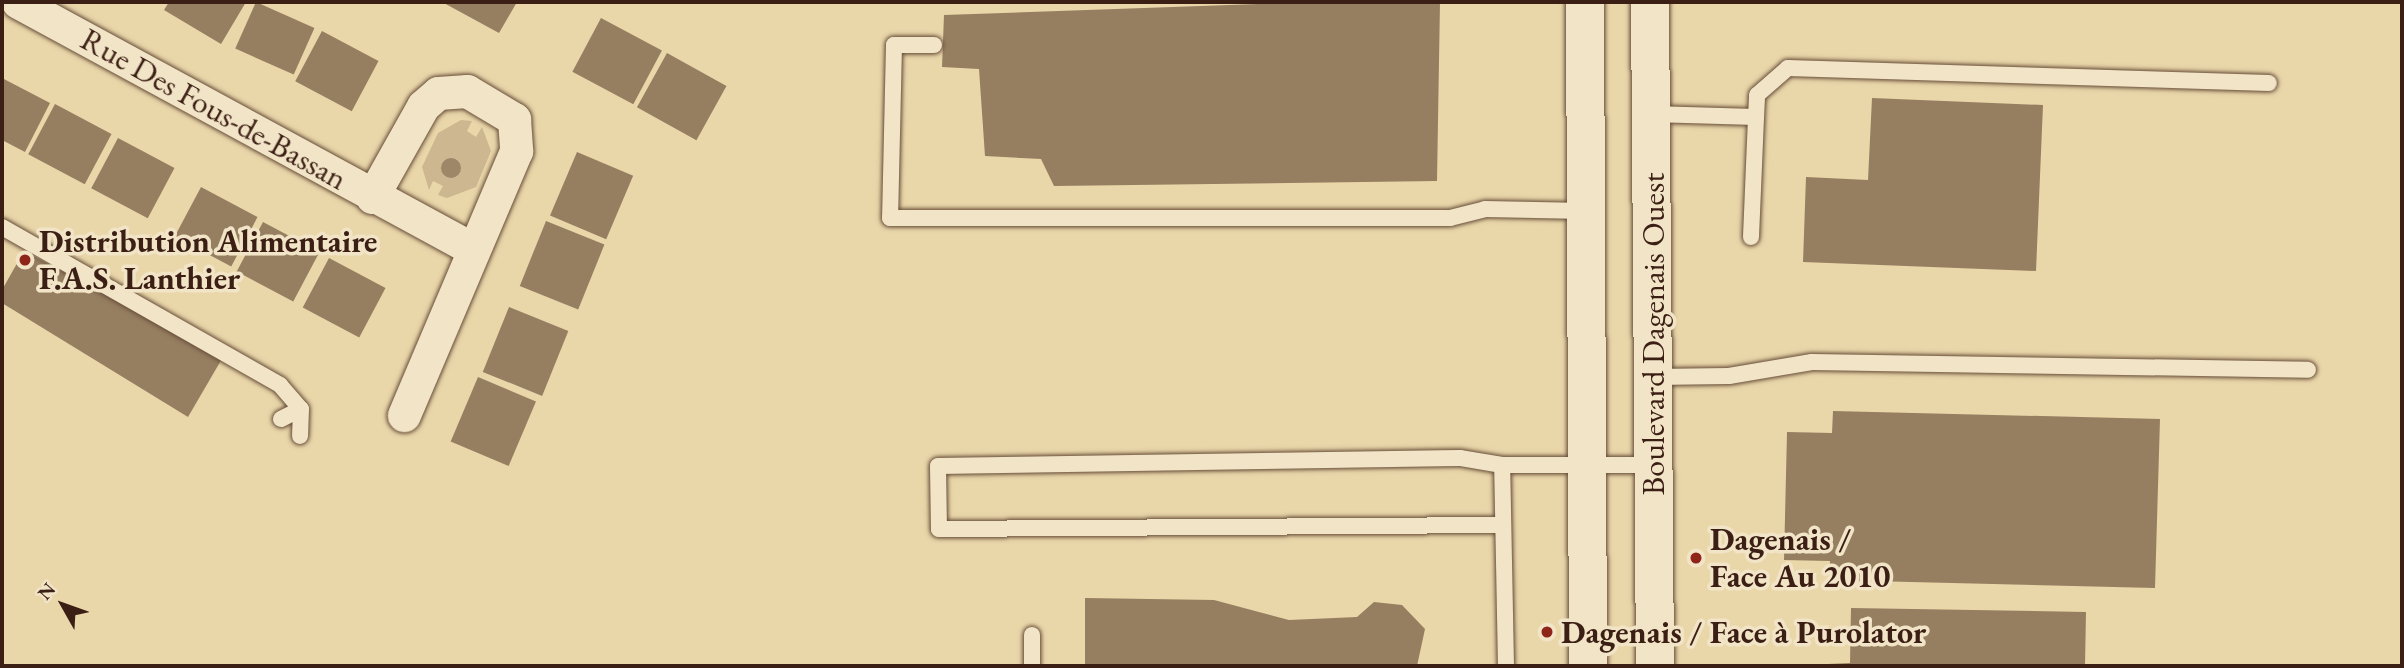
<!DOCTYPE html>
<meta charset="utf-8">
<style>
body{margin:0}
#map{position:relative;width:2404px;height:668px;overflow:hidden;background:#e9d6a9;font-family:"EB Garamond",serif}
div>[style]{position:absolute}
.green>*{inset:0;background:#ccb790}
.building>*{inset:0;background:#967e61;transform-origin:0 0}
.roads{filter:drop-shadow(0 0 2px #674d39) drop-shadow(0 0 2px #674d39)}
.service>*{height:16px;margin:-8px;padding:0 8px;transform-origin:8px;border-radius:8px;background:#f1e4c7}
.minor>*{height:33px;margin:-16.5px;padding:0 16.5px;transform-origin:16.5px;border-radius:16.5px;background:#f1e4c7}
.secondary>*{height:38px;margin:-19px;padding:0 19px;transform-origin:19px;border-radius:19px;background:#f1e4c7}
.trees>*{width:20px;height:20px;margin:-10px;border-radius:50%;background:#9e8668}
.dots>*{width:19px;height:19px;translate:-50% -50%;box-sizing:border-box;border:4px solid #f1e4c7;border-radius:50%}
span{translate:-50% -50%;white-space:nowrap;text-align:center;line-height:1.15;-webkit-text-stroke:7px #f1e4c7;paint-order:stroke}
.street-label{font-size:32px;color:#3c1f14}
.poi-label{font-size:32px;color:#3c1f14;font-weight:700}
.left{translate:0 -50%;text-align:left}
.frame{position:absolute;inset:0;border:4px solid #3c1f14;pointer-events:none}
.north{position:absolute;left:28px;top:570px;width:70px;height:70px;-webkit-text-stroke:5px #f1e4c7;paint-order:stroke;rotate:310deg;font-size:19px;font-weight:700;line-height:28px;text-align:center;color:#3c1f14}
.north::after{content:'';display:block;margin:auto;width:24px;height:32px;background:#3c1f14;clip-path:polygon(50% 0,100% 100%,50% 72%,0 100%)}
</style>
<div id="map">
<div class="green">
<i style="clip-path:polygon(461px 120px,472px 121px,467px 131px,476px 137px,482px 127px,491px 151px,476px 187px,447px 198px,438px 195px,443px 186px,433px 181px,429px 190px,422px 167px,438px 133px)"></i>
</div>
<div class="building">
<i style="clip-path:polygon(169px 2px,246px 2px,221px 44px,164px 10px)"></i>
<i style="left:256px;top:2px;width:64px;height:51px;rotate:24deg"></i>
<i style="clip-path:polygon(442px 2px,517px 2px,499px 33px)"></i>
<i style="clip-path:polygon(1312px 2px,1440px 2px,1437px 181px,1054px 186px,1041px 159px,985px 156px,979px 69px,942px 67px,944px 15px)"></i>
<i style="left:601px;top:18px;width:69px;height:61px;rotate:28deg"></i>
<i style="left:322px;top:31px;width:64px;height:57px;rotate:28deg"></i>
<i style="left:667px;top:53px;width:68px;height:62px;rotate:29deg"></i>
<i style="clip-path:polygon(2px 78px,50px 103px,25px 152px,2px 140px)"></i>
<i style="clip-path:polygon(1872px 98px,2043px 105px,2036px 271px,1803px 262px,1806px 177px,1868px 180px)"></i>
<i style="left:55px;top:104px;width:64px;height:57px;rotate:28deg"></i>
<i style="left:118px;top:138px;width:64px;height:57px;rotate:28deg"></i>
<i style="left:577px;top:152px;width:61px;height:69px;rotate:23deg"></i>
<i style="left:201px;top:187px;width:64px;height:56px;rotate:28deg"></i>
<i style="left:546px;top:221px;width:63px;height:70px;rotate:22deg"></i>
<i style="left:263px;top:222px;width:64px;height:56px;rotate:28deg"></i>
<i style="clip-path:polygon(24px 251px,223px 357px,188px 417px,2px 303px,2px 290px)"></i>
<i style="left:329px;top:258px;width:64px;height:56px;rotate:28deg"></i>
<i style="left:509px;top:307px;width:64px;height:70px;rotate:22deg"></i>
<i style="left:478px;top:377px;width:63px;height:70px;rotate:23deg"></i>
<i style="clip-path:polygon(1833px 411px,2160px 419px,2155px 588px,1829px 580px,1830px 561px,1784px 560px,1787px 432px,1832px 433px)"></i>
<i style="clip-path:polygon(1085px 598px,1214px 600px,1289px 620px,1357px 617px,1374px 602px,1402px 605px,1425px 629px,1417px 666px,1085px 666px)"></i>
<i style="clip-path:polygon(1851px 608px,2086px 612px,2085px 666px,1783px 666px,1850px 663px)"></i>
</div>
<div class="roads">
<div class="service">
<i style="left:934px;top:45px;width:40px;rotate:180deg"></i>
<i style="left:894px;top:45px;width:173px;rotate:91.3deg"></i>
<i style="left:890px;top:218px;width:560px"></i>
<i style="left:1450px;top:218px;width:36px;rotate:-14deg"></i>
<i style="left:1485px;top:209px;width:101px;rotate:1.1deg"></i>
<i style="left:1651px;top:114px;width:105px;rotate:1.6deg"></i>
<i style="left:1756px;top:117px;width:22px;rotate:-87deg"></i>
<i style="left:1757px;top:95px;width:41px;rotate:-41.1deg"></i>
<i style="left:1788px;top:68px;width:481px;rotate:1.8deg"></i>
<i style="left:2px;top:227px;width:320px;rotate:29.6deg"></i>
<i style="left:280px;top:385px;width:32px;rotate:49deg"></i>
<i style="left:301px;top:409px;width:27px;rotate:92deg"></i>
<i style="left:1751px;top:237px;width:120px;rotate:-87.6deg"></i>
<i style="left:1653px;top:377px;width:76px;rotate:-0.8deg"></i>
<i style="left:1729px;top:376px;width:84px;rotate:-9.6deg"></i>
<i style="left:1812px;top:362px;width:496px;rotate:0.9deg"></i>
<i style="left:281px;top:419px;width:22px;rotate:-27deg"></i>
<i style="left:1502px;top:465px;width:43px;rotate:-170.5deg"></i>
<i style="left:1460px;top:458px;width:522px;rotate:179.12deg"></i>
<i style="left:938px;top:466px;width:63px;rotate:89.1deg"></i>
<i style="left:939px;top:529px;width:564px;rotate:-0.41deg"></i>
<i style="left:1032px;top:666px;width:31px;rotate:-90deg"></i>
<i style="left:1506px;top:666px;width:201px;rotate:-91.1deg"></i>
<i style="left:1502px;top:465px;width:152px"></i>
</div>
<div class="minor">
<i style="left:18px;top:2px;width:518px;rotate:28.5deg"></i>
<i style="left:372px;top:197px;width:104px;rotate:-60.7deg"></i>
<i style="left:423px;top:106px;width:20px;rotate:-41deg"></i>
<i style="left:438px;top:93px;width:29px;rotate:-4deg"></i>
<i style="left:467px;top:91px;width:55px;rotate:30.8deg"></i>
<i style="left:514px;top:119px;width:32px;rotate:86deg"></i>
<i style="left:516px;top:151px;width:287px;rotate:113deg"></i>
</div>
<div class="secondary">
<i style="left:1585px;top:2px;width:664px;rotate:89.74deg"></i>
<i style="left:1650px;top:2px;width:664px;rotate:89.57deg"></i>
</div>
</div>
<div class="trees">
<i style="left:451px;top:168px"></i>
</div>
<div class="dots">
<i style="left:25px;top:260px;background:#8f2418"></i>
<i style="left:1696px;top:558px;background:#8f2418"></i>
<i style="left:1547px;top:632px;background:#8f2418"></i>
</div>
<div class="street-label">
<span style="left:214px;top:109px;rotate:29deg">Rue Des Fous-de-Bassan</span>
<span style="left:1653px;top:334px;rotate:-90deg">Boulevard Dagenais Ouest</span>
</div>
<div class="poi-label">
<span class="left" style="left:39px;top:260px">Distribution Alimentaire<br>F.A.S. Lanthier</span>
<span class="left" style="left:1710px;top:558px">Dagenais /<br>Face Au 2010</span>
<span class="left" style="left:1561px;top:632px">Dagenais / Face à Purolator</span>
</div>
<div class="frame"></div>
<div class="north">N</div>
</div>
